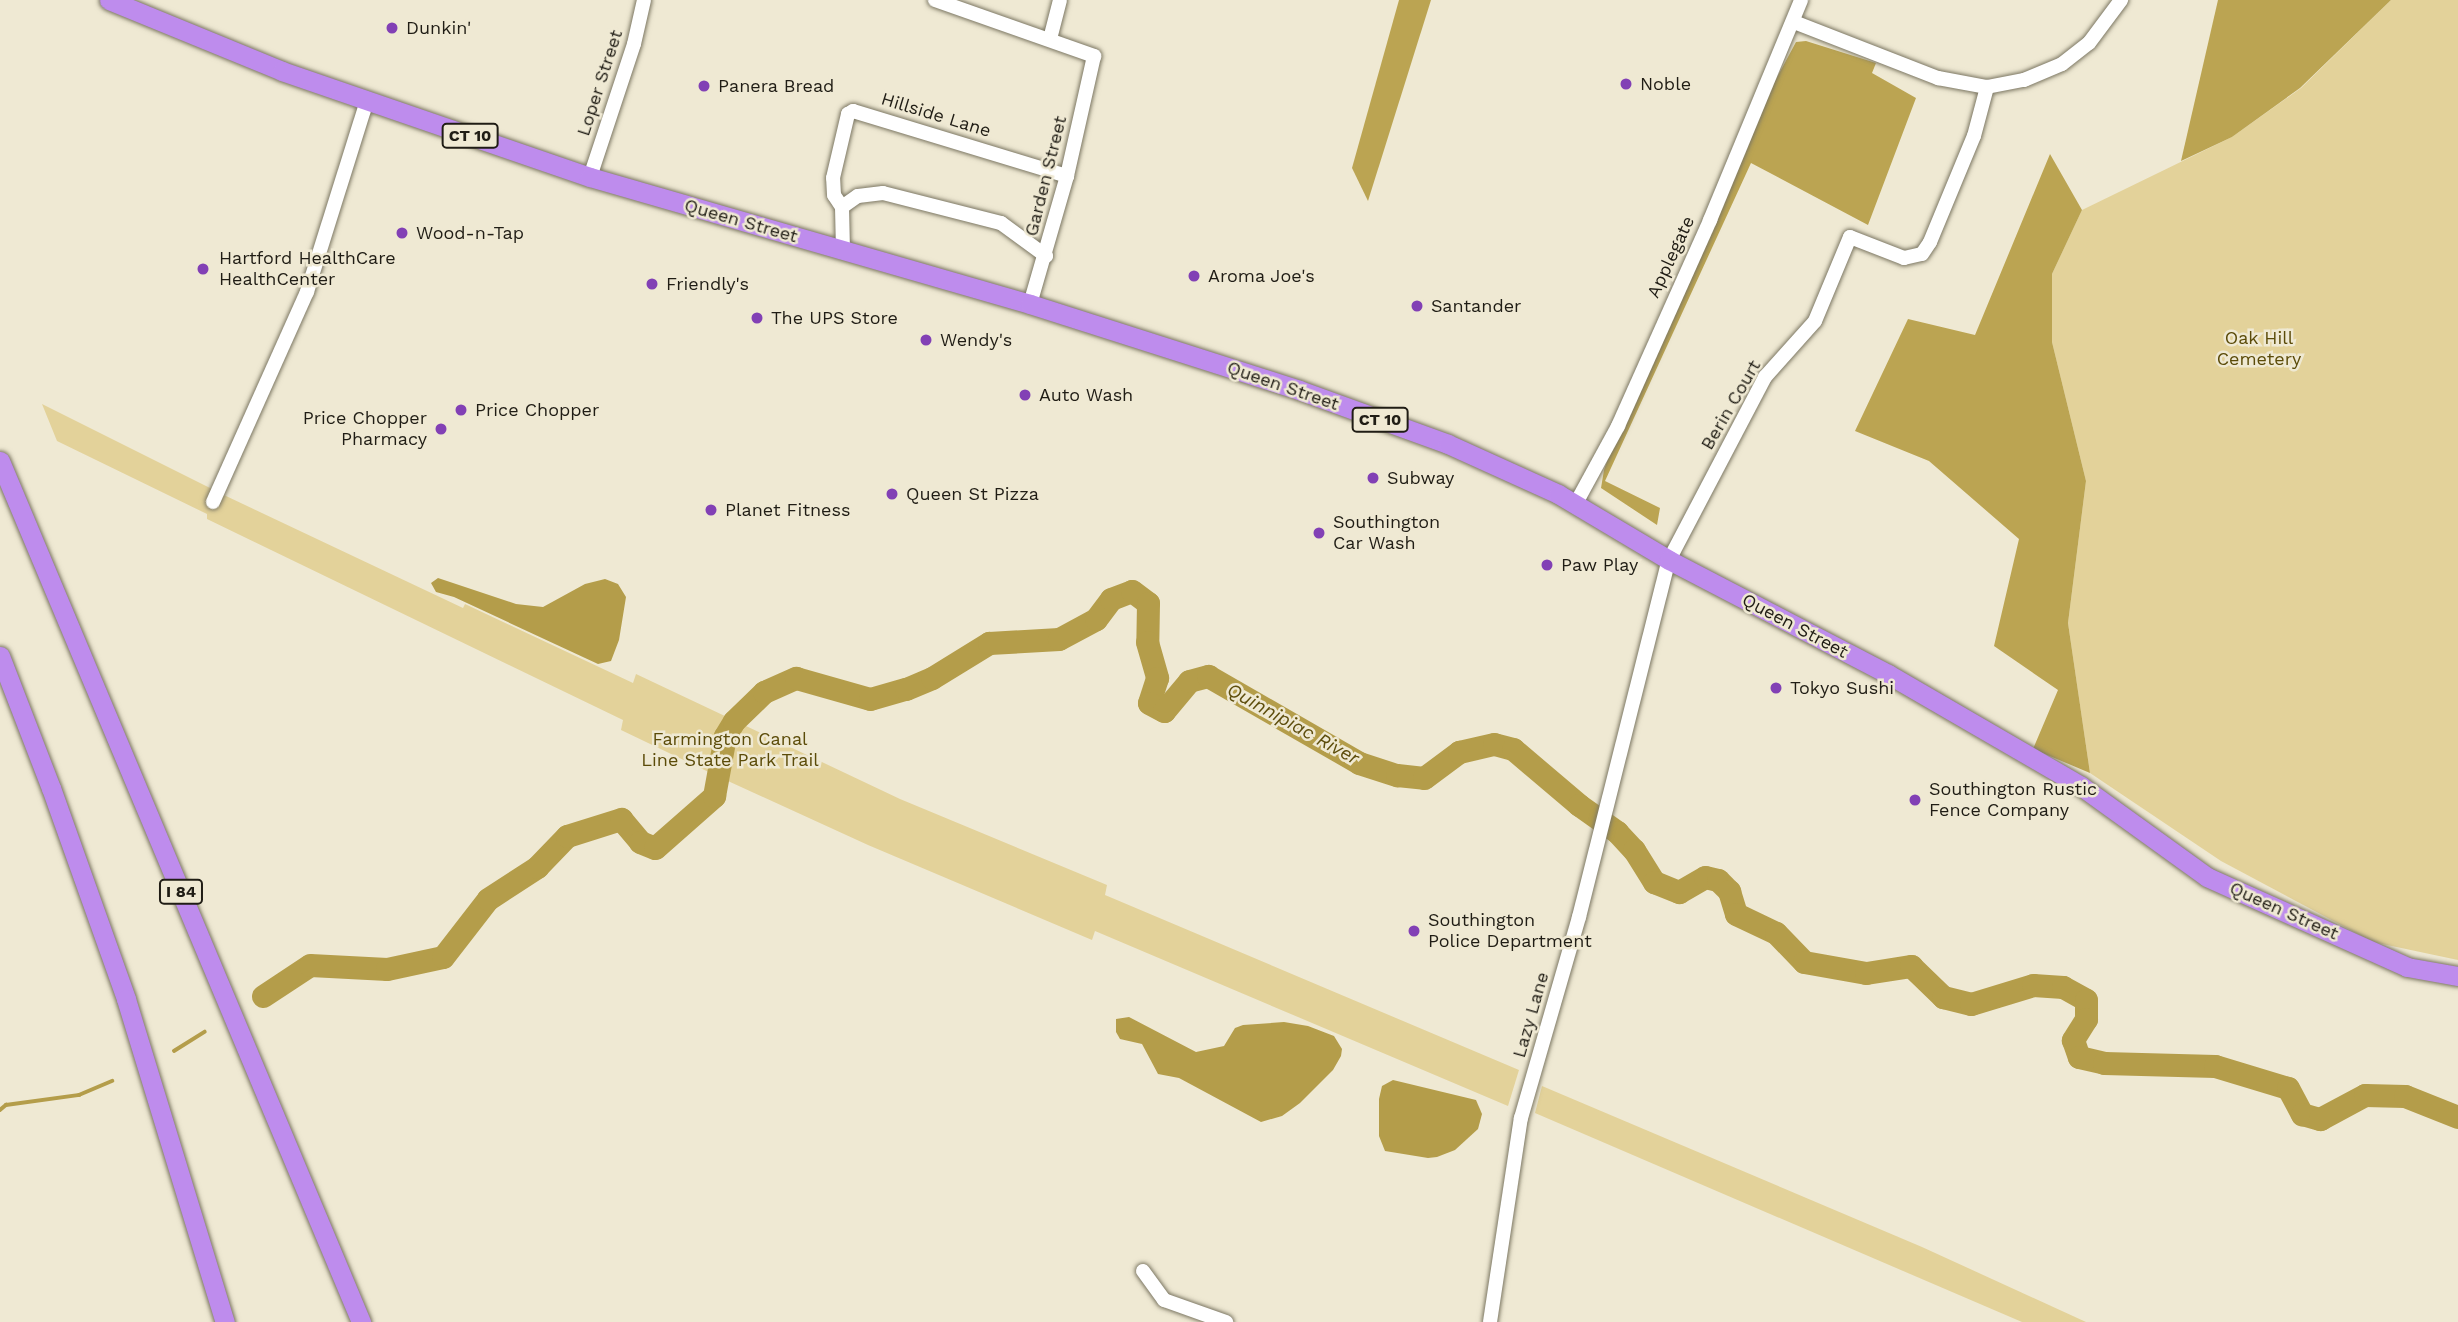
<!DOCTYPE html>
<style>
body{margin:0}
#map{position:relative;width:2458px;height:1322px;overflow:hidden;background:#efe9d3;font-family:"Work Sans",sans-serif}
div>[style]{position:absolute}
.green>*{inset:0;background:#e3d29a}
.forest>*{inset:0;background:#bba452}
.water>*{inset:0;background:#b49d4a}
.stream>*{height:3.5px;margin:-1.75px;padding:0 1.75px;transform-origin:1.75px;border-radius:1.75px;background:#b49d4a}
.river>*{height:23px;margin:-11.5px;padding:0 11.5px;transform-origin:11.5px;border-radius:11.5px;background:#b49d4a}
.roads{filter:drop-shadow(0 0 2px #7c7763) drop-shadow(0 0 2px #7c7763)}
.minor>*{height:14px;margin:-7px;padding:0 7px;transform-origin:7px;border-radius:7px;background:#fff}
.highway>*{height:19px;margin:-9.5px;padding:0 9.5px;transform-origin:9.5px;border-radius:9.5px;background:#be8ced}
.dots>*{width:19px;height:19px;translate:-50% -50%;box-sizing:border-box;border:4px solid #efe9d3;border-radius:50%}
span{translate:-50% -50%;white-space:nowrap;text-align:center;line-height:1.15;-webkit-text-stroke:5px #efe9d3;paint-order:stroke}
.shield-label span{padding:2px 5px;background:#efe9d3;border:2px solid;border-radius:5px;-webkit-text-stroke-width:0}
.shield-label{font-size:16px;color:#201d15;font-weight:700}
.poi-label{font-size:18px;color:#201d15}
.left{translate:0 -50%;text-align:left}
.right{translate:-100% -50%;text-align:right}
.street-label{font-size:18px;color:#201d15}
.park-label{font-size:18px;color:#5b4b08}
.water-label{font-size:19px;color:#5e4e0d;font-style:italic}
</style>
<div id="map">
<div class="green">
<i style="clip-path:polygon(2391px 0,2458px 0,2458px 960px,2373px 942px,2221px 861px,2090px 773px,2068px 623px,2086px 481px,2052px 342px,2052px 274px,2082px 210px,2232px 137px,2301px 88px)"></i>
<i style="clip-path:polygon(42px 404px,226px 496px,463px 608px,465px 604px,633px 683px,636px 674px,900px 799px,1107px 885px,1105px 895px,1519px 1070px,1508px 1106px,1095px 931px,1092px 940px,868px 845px,717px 776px,621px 730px,623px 720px,207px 519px,207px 514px,57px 441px)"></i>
<i style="clip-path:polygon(1542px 1086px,1922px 1247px,2086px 1322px,2022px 1322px,1535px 1113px)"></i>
</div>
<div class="forest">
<i style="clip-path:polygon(1399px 0,1431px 0,1368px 201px,1352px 168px)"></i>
<i style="clip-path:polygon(2218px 0,2391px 0,2300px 88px,2232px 137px,2181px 161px)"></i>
<i style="clip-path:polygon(1806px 41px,1876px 63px,1872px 73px,1916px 98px,1868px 225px,1751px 163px,1605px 481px,1660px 508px,1657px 525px,1601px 488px,1604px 470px,1613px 444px,1767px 96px,1796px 42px)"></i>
<i style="clip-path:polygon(2050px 154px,2082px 210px,2052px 274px,2052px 342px,2086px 481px,2068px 623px,2090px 773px,2033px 749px,2058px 690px,1994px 646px,2019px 539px,1929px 461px,1855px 431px,1908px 319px,1975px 335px)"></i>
</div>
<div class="water">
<i style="clip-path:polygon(438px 578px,516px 604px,543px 607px,585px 584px,605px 579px,618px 584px,626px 597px,619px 640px,611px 661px,598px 664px,454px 597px,436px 592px,431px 583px)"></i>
<i style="clip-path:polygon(1129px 1017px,1196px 1052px,1224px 1046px,1235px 1028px,1243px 1025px,1284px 1022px,1308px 1026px,1334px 1036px,1342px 1049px,1341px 1056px,1333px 1070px,1300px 1103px,1282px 1116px,1261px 1122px,1179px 1078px,1158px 1074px,1142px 1044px,1120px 1039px,1116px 1032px,1116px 1019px)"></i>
<i style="clip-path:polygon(1393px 1080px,1476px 1100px,1482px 1114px,1478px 1129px,1455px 1150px,1437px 1157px,1428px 1158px,1385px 1151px,1379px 1136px,1379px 1099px,1382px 1086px)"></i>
</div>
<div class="stream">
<i style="left:174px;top:1051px;width:36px;rotate:-32deg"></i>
<i style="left:0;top:1110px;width:8px;rotate:-40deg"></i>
<i style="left:6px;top:1105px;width:74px;rotate:-7.8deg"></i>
<i style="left:79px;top:1095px;width:36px;rotate:-23deg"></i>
</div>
<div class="river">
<i style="left:263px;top:996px;width:56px;rotate:-33.4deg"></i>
<i style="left:310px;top:965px;width:77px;rotate:3deg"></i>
<i style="left:387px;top:969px;width:57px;rotate:-12.1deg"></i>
<i style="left:443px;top:957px;width:73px;rotate:-52.2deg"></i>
<i style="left:488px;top:899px;width:59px;rotate:-33.1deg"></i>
<i style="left:537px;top:867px;width:43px;rotate:-45.9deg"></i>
<i style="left:567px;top:836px;width:57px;rotate:-17.5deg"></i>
<i style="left:621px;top:819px;width:30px;rotate:50deg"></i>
<i style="left:640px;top:842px;width:16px;rotate:22deg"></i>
<i style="left:655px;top:848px;width:79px;rotate:-41.4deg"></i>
<i style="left:714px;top:796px;width:61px;rotate:-79.6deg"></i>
<i style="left:725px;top:736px;width:17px;rotate:-59deg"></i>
<i style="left:734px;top:721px;width:42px;rotate:-44deg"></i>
<i style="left:764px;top:692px;width:35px;rotate:-24deg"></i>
<i style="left:796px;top:678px;width:77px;rotate:15.8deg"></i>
<i style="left:870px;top:699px;width:37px;rotate:-16deg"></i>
<i style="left:906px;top:689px;width:28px;rotate:-23deg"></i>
<i style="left:932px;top:678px;width:67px;rotate:-31.6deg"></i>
<i style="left:989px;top:643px;width:70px;rotate:-3.3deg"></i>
<i style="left:1059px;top:639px;width:42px;rotate:-28.4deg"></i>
<i style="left:1096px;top:619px;width:25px;rotate:-53deg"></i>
<i style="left:1111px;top:599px;width:22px;rotate:-21deg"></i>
<i style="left:1132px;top:591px;width:20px;rotate:37deg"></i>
<i style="left:1148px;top:603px;width:39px;rotate:91deg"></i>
<i style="left:1147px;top:642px;width:37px;rotate:74deg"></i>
<i style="left:1157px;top:678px;width:26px;rotate:108deg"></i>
<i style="left:1149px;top:703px;width:17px;rotate:28deg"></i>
<i style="left:1164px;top:711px;width:39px;rotate:-50deg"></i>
<i style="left:1189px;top:681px;width:20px;rotate:-15deg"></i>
<i style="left:1208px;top:676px;width:174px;rotate:29.9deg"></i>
<i style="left:1359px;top:763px;width:40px;rotate:18deg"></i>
<i style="left:1397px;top:775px;width:27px;rotate:6deg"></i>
<i style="left:1424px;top:778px;width:44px;rotate:-36.6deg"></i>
<i style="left:1459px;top:752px;width:36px;rotate:-13deg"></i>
<i style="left:1494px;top:744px;width:20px;rotate:15deg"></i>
<i style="left:1513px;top:749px;width:87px;rotate:40.3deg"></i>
<i style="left:1579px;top:805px;width:47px;rotate:35.4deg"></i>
<i style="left:1617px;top:832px;width:25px;rotate:47deg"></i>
<i style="left:1634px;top:850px;width:38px;rotate:58deg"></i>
<i style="left:1654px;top:882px;width:27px;rotate:22deg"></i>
<i style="left:1679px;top:892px;width:30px;rotate:-30deg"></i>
<i style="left:1705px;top:877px;width:13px;rotate:13deg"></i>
<i style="left:1718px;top:880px;width:16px;rotate:45deg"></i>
<i style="left:1729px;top:891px;width:24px;rotate:73deg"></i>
<i style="left:1736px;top:914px;width:44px;rotate:25.4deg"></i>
<i style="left:1776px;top:933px;width:40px;rotate:46deg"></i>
<i style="left:1804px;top:962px;width:63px;rotate:10.1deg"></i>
<i style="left:1866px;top:973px;width:46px;rotate:-8.8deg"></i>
<i style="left:1911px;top:966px;width:45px;rotate:44.1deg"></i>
<i style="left:1943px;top:997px;width:29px;rotate:14deg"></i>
<i style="left:1971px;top:1004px;width:65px;rotate:-17deg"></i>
<i style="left:2033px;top:985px;width:30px;rotate:4deg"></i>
<i style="left:2063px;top:987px;width:26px;rotate:29deg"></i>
<i style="left:2086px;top:1000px;width:19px;rotate:90deg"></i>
<i style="left:2086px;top:1019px;width:25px;rotate:122deg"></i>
<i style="left:2073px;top:1040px;width:18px;rotate:71deg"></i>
<i style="left:2079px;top:1057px;width:26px;rotate:13deg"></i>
<i style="left:2104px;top:1063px;width:111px;rotate:1.5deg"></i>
<i style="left:2215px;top:1066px;width:76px;rotate:16.8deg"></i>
<i style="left:2288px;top:1088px;width:30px;rotate:62deg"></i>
<i style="left:2302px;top:1114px;width:19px;rotate:16deg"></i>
<i style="left:2320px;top:1119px;width:51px;rotate:-28.1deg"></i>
<i style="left:2365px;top:1095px;width:40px;rotate:1.4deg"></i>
<i style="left:2405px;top:1096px;width:57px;rotate:21.6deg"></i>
</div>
<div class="roads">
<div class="minor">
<i style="left:935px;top:0;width:169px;rotate:19.4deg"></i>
<i style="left:1094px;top:56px;width:123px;rotate:102.7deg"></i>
<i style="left:1067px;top:176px;width:133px;rotate:106.1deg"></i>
<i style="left:1794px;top:22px;width:155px;rotate:21.3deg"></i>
<i style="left:1938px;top:78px;width:50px;rotate:10.4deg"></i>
<i style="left:1987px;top:87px;width:38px;rotate:-11deg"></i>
<i style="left:2024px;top:80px;width:41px;rotate:-22.8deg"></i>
<i style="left:2062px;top:64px;width:34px;rotate:-38deg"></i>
<i style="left:2089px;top:43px;width:54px;rotate:-53.3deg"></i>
<i style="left:1050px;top:39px;width:40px;rotate:-75.6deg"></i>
<i style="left:590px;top:177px;width:140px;rotate:-71.7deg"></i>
<i style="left:634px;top:44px;width:45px;rotate:-77.2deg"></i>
<i style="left:842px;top:207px;width:19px;rotate:-35deg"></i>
<i style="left:858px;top:196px;width:25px;rotate:-7deg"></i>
<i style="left:883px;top:193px;width:122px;rotate:14.3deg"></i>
<i style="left:1001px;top:223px;width:56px;rotate:36.3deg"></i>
<i style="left:843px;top:251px;width:44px;rotate:-91.3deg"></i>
<i style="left:842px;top:207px;width:14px;rotate:-124deg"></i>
<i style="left:834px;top:195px;width:17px;rotate:-93deg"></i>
<i style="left:833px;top:178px;width:66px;rotate:-76.8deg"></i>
<i style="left:848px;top:114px;width:6px;rotate:-31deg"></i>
<i style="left:853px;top:111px;width:224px;rotate:16.9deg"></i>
<i style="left:213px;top:502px;width:230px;rotate:-65.9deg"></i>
<i style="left:307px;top:292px;width:200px;rotate:-72.6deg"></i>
<i style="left:1575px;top:505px;width:90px;rotate:-61.4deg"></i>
<i style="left:1618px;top:426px;width:226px;rotate:-65.9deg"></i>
<i style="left:1710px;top:220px;width:238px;rotate:-67.5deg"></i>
<i style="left:1143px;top:1271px;width:36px;rotate:54deg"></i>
<i style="left:1164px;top:1300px;width:66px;rotate:19.5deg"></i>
<i style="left:1490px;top:1322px;width:206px;rotate:-81.4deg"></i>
<i style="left:1521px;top:1118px;width:209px;rotate:-73.9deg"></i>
<i style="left:1579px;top:917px;width:368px;rotate:-75.9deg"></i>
<i style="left:1669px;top:560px;width:207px;rotate:-62.3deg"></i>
<i style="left:1765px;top:377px;width:75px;rotate:-48.2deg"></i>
<i style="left:1815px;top:321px;width:91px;rotate:-67.4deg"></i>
<i style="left:1850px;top:237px;width:58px;rotate:21.3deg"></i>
<i style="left:1904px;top:258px;width:18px;rotate:-13deg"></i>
<i style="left:1922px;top:254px;width:14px;rotate:-56deg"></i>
<i style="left:1930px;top:242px;width:115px;rotate:-67.5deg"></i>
<i style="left:1974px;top:136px;width:51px;rotate:-75.1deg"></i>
</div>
<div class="highway">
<i style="left:109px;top:0;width:187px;rotate:22.3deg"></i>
<i style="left:282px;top:71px;width:326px;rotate:19deg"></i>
<i style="left:590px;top:177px;width:458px;rotate:16.1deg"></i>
<i style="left:1030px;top:304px;width:282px;rotate:17.7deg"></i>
<i style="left:1299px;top:390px;width:158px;rotate:19.9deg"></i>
<i style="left:1448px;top:444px;width:121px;rotate:24.4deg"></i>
<i style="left:1558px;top:494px;width:129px;rotate:30.7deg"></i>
<i style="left:1669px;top:560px;width:247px;rotate:27.5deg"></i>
<i style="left:1888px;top:674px;width:223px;rotate:30.1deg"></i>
<i style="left:2081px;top:786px;width:155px;rotate:35.8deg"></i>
<i style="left:2207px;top:877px;width:219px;rotate:24.2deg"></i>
<i style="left:2407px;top:967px;width:52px;rotate:10deg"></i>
<i style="left:0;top:461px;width:934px;rotate:67.25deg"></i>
<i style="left:0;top:656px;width:142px;rotate:68.9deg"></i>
<i style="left:51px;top:788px;width:224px;rotate:70.4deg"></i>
<i style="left:126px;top:999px;width:338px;rotate:73deg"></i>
</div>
</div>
<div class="dots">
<i style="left:392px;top:28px;background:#8240b5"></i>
<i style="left:1626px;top:84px;background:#8240b5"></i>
<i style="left:704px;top:86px;background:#8240b5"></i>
<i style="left:402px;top:233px;background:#8240b5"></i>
<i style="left:203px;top:269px;background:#8240b5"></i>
<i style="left:1194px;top:276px;background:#8240b5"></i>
<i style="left:652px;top:284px;background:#8240b5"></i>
<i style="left:1417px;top:306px;background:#8240b5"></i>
<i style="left:757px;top:318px;background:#8240b5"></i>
<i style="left:926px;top:340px;background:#8240b5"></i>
<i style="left:1025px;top:395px;background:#8240b5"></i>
<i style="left:461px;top:410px;background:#8240b5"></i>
<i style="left:441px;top:429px;background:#8240b5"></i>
<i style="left:1373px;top:478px;background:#8240b5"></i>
<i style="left:892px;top:494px;background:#8240b5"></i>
<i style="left:711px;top:510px;background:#8240b5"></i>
<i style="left:1319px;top:533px;background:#8240b5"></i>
<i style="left:1547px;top:565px;background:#8240b5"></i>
<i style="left:1776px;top:688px;background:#8240b5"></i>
<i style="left:1915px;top:800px;background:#8240b5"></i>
<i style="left:1414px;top:931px;background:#8240b5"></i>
</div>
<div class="shield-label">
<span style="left:470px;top:136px">CT 10</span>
<span style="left:1380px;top:420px">CT 10</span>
<span style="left:181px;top:892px">I 84</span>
</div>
<div class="poi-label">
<span class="left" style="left:406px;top:28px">Dunkin'</span>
<span class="left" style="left:1640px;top:84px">Noble</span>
<span class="left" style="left:718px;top:86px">Panera Bread</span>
<span class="left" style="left:416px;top:233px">Wood-n-Tap</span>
<span class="left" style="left:219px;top:269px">Hartford HealthCare<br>HealthCenter</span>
<span class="left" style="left:1208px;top:276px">Aroma Joe's</span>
<span class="left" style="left:666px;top:284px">Friendly's</span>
<span class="left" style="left:1431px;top:306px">Santander</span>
<span class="left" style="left:771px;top:318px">The UPS Store</span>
<span class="left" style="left:940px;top:340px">Wendy's</span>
<span class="left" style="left:1039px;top:395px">Auto Wash</span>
<span class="left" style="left:475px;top:410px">Price Chopper</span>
<span class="right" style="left:427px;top:429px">Price Chopper<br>Pharmacy</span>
<span class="left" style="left:1387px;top:478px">Subway</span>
<span class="left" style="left:906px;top:494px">Queen St Pizza</span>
<span class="left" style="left:725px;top:510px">Planet Fitness</span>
<span class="left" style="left:1333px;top:533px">Southington<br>Car Wash</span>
<span class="left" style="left:1561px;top:565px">Paw Play</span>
<span class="left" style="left:1790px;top:688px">Tokyo Sushi</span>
<span class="left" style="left:1929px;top:800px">Southington Rustic<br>Fence Company</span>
<span class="left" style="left:1428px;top:931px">Southington<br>Police Department</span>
</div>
<div class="street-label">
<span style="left:600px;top:83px;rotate:-72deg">Loper Street</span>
<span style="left:936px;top:115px;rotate:17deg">Hillside Lane</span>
<span style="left:1046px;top:176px;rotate:-76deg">Garden Street</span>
<span style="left:741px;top:221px;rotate:16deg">Queen Street</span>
<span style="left:1671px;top:257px;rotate:-65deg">Applegate</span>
<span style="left:1283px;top:386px;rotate:19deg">Queen Street</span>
<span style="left:1731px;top:405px;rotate:-60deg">Berin Court</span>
<span style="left:1795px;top:626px;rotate:28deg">Queen Street</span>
<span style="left:2284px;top:911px;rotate:24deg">Queen Street</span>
<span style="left:1531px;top:1015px;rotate:-74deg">Lazy Lane</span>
</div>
<div class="park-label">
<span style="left:2259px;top:349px">Oak Hill<br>Cemetery</span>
<span style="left:730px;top:750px">Farmington Canal<br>Line State Park Trail</span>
</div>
<div class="water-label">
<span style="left:1293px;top:724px;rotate:29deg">Quinnipiac River</span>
</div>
</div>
